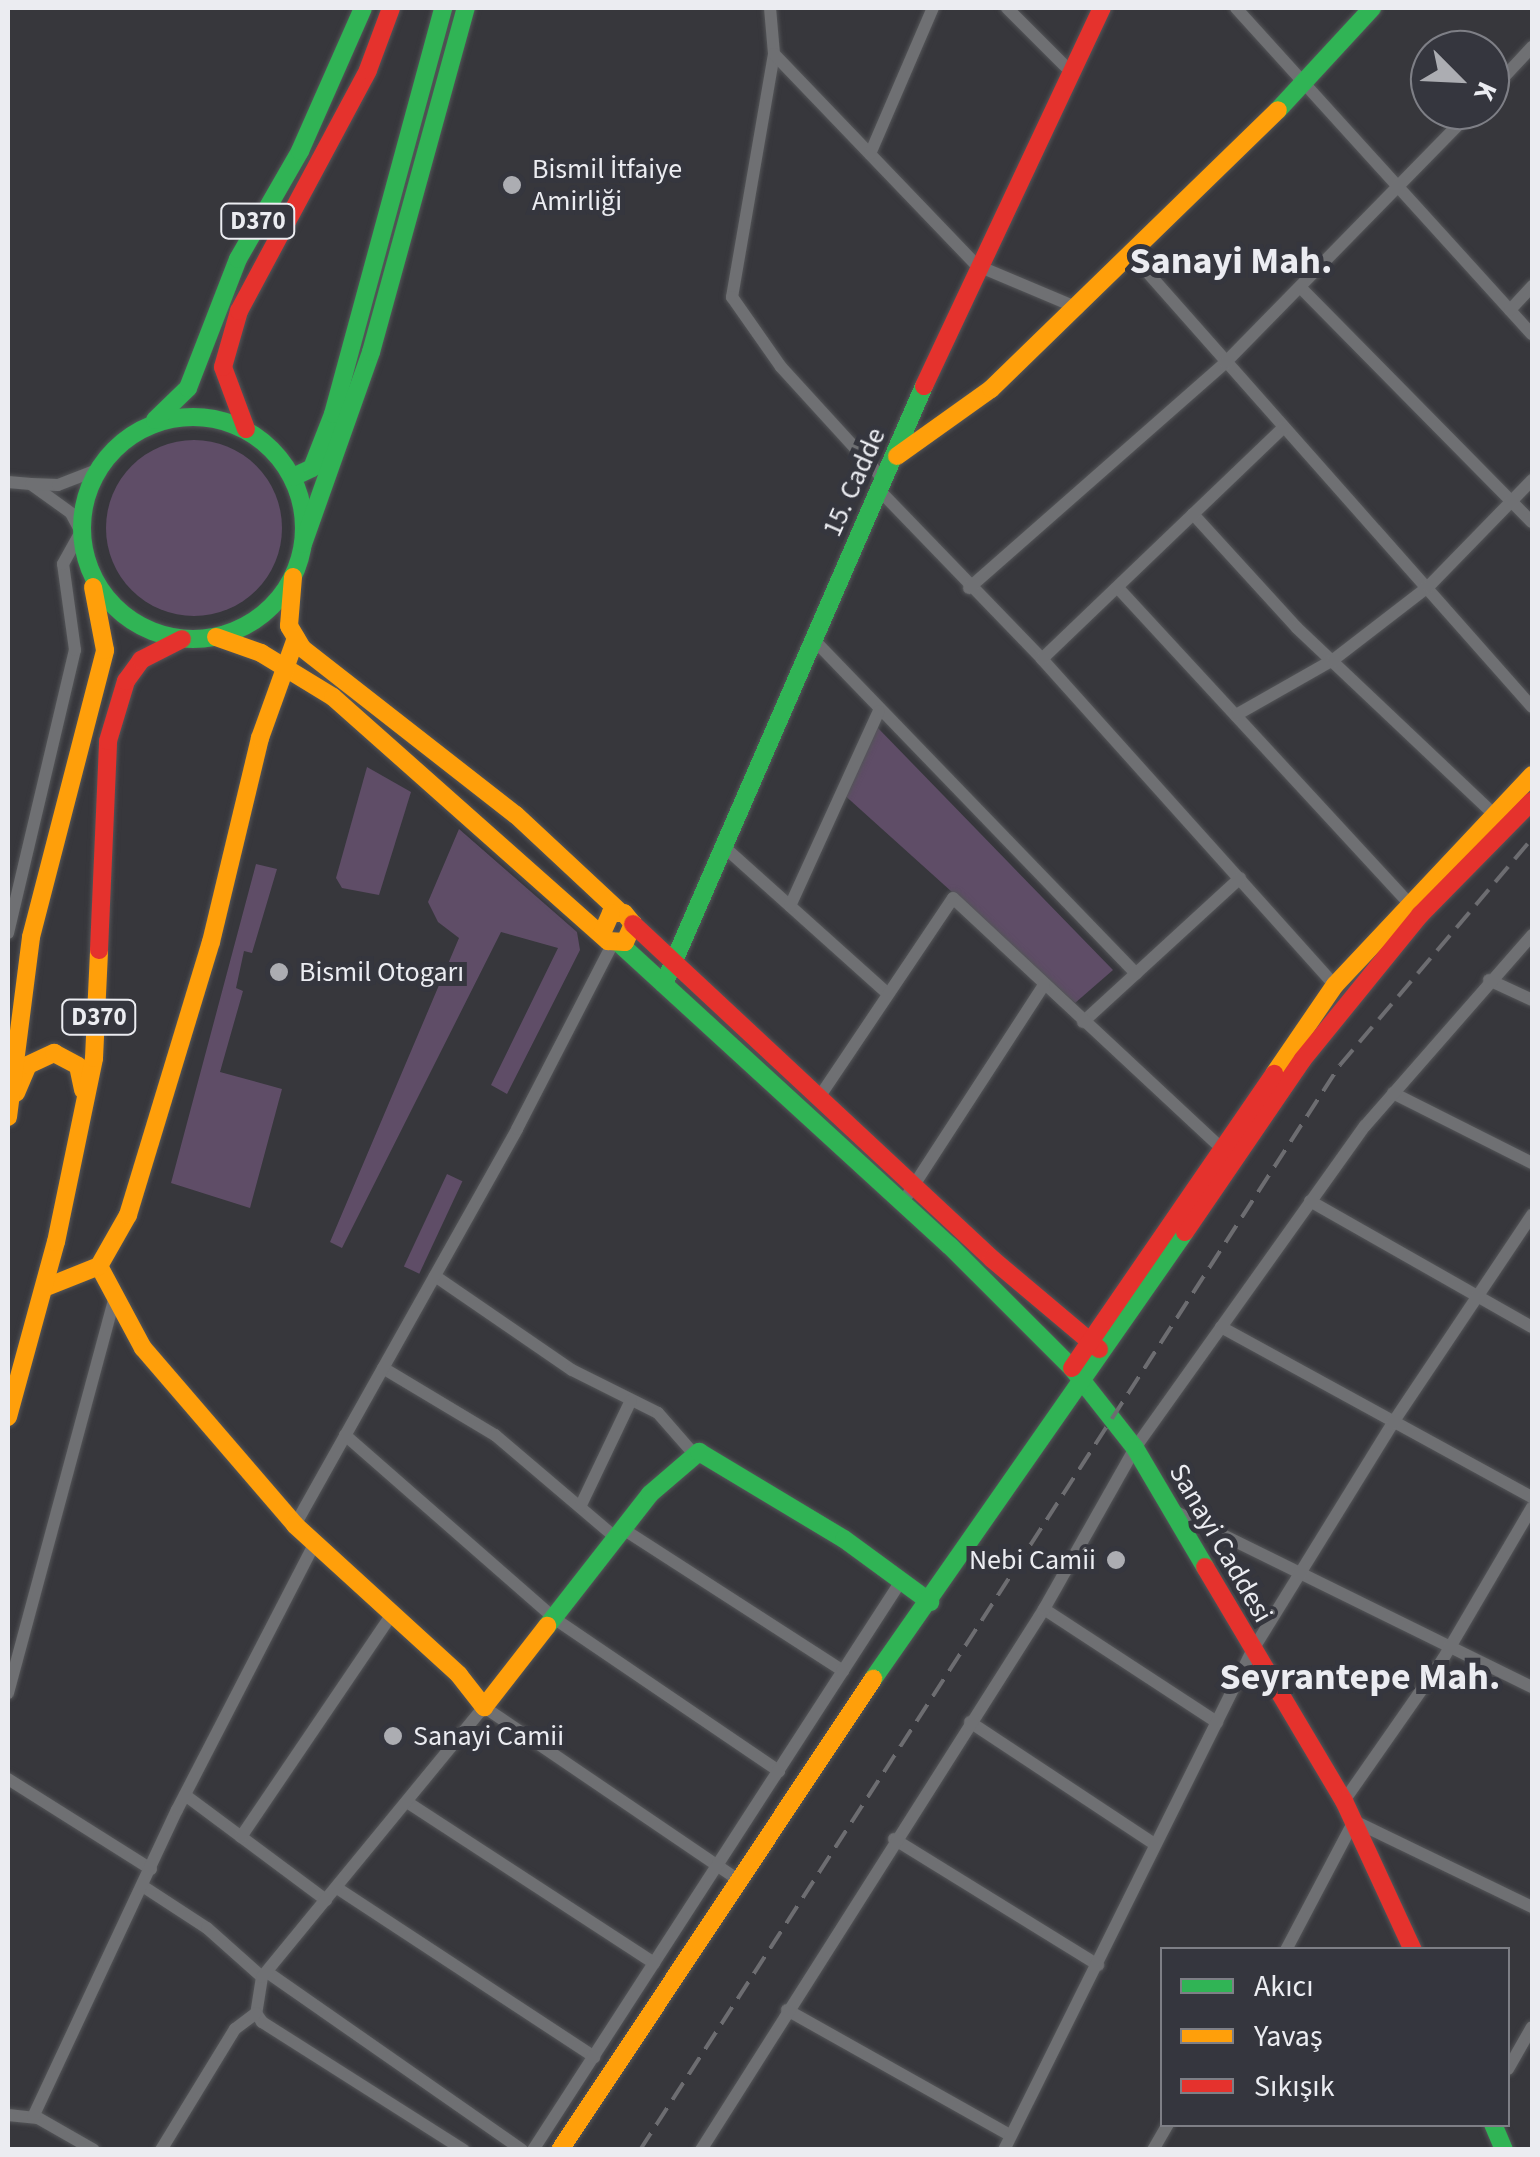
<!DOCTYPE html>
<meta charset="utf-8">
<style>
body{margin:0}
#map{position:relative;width:1540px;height:2157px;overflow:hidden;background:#37373c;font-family:"Source Sans 3",sans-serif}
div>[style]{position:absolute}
.green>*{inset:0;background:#5f4d67;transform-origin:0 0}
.round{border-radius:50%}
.roads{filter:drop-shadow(0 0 2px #545558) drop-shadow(0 0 2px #545558)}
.street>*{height:12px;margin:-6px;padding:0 6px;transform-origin:6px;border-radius:6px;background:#6f7073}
.fast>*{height:18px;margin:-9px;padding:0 9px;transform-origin:9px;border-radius:9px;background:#30b455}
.fast>.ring{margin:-9px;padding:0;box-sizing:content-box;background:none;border:18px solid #30b455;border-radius:50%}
.slow>*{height:18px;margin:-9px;padding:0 9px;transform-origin:9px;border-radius:9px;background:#ff9f0a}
.jam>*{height:18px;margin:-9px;padding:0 9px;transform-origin:9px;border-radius:9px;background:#e5322d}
.rail>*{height:4px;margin-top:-2px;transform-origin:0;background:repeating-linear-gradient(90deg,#6d6d71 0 20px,transparent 0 30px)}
.dots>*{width:28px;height:28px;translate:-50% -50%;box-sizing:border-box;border:5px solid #35363e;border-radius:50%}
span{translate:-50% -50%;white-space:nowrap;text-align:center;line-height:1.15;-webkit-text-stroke:10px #35363e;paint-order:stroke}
.shield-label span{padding:2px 8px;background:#35363e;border:2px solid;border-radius:8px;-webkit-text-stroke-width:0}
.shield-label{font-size:25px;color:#ebecf1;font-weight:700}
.poi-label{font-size:28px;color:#ebecf1}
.left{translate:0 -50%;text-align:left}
.right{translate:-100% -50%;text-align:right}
.street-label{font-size:28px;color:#ebecf1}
.district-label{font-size:38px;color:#ebecf1;font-weight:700}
.frame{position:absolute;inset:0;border:10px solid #ebecf1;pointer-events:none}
.legend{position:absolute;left:1160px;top:1947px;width:350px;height:180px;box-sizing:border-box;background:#35363e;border:2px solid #7e7f86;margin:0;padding:12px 18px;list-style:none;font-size:30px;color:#ebecf1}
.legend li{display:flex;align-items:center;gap:20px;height:50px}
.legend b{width:50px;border:2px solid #7e7f86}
.north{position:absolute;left:1410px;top:30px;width:100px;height:100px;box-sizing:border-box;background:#35363e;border:2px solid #7e7f86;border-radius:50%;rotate:114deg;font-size:28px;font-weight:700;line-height:40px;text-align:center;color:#ebecf1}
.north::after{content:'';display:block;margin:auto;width:35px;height:45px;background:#acadb2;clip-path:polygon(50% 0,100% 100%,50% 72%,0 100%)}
</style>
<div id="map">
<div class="green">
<i class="round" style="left:106px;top:440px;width:176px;height:176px"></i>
<i style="clip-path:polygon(876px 726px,1113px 970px,1075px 1003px,841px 792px)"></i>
<i style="clip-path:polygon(367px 767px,411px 792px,379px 895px,342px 888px,336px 878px)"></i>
<i style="clip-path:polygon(459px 829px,577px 932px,580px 950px,507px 1094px,491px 1085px,558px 948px,501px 932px,342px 1248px,330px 1242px,459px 938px,438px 922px,428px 902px)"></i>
<i style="clip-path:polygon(256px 864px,277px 869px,252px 953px,244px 951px,236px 988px,243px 991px,220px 1072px,282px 1089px,250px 1208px,171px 1183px)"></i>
<i style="left:447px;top:1174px;width:17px;height:102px;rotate:25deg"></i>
</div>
<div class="roads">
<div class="street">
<i style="left:770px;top:8px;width:46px;rotate:85deg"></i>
<i style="left:774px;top:54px;width:247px;rotate:99.8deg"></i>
<i style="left:732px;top:297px;width:85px;rotate:55deg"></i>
<i style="left:781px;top:367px;width:154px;rotate:47.6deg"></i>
<i style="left:1007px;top:8px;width:93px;rotate:45deg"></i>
<i style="left:1236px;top:8px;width:440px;rotate:47.8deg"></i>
<i style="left:774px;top:54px;width:292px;rotate:46.2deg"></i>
<i style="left:976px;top:265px;width:111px;rotate:22.9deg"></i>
<i style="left:1490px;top:92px;width:62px;rotate:-47deg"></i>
<i style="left:870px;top:154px;width:159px;rotate:-66.7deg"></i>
<i style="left:1133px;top:256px;width:602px;rotate:48.5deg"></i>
<i style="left:1300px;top:287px;width:330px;rotate:45.4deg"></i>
<i style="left:1510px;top:310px;width:33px;rotate:-47deg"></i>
<i style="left:8px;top:482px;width:23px;rotate:5deg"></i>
<i style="left:880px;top:491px;width:233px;rotate:46deg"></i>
<i style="left:1042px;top:659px;width:438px;rotate:48.1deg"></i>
<i style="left:1193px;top:514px;width:154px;rotate:47.6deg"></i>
<i style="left:1297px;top:628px;width:271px;rotate:43.4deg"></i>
<i style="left:969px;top:588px;width:342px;rotate:-41.3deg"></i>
<i style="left:1226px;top:362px;width:353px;rotate:-45.6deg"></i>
<i style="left:1119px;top:589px;width:435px;rotate:47.3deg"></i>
<i style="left:813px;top:639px;width:465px;rotate:46deg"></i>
<i style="left:1042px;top:659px;width:335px;rotate:-43.8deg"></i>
<i style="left:1236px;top:715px;width:112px;rotate:-29.6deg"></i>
<i style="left:1333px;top:660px;width:121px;rotate:-37.6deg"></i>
<i style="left:1429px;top:586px;width:148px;rotate:-45.8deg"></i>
<i style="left:722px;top:845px;width:222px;rotate:41.9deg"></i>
<i style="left:790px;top:906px;width:214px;rotate:-65.5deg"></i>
<i style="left:8px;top:933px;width:291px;rotate:-76.7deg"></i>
<i style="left:75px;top:650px;width:87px;rotate:-97.9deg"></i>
<i style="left:63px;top:564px;width:37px;rotate:-61deg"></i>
<i style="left:81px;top:532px;width:21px;rotate:-118deg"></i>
<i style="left:71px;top:513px;width:49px;rotate:-144.1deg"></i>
<i style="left:31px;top:484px;width:27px;rotate:2deg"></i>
<i style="left:58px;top:485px;width:42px;rotate:-21deg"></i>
<i style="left:1489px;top:980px;width:47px;rotate:24.9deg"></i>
<i style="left:1083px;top:1022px;width:213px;rotate:-42.5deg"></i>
<i style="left:1393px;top:1093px;width:156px;rotate:26.7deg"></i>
<i style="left:818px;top:1099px;width:242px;rotate:-56.1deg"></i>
<i style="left:953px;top:898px;width:365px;rotate:43deg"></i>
<i style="left:1310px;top:1201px;width:255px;rotate:29.6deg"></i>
<i style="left:903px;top:1202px;width:259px;rotate:-57deg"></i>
<i style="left:435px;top:1276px;width:166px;rotate:34.5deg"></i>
<i style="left:572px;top:1370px;width:96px;rotate:26.6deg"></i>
<i style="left:658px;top:1413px;width:53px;rotate:48.8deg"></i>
<i style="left:1221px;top:1327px;width:354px;rotate:28.7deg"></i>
<i style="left:383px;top:1368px;width:131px;rotate:30.9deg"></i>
<i style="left:495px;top:1435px;width:159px;rotate:40.4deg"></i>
<i style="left:345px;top:1435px;width:279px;rotate:41.2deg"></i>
<i style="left:555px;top:1619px;width:271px;rotate:34.2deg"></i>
<i style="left:581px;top:1505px;width:116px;rotate:-64.5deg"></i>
<i style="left:1170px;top:1509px;width:403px;rotate:26.2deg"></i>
<i style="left:295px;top:1525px;width:454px;rotate:-60.7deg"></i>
<i style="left:517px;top:1129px;width:209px;rotate:-62.7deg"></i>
<i style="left:623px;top:1529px;width:262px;rotate:32.8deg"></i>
<i style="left:1044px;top:1609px;width:207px;rotate:33.2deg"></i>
<i style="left:8px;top:1693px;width:406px;rotate:-74.9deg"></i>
<i style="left:970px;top:1722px;width:221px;rotate:33.5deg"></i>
<i style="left:8px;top:1779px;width:169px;rotate:32.2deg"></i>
<i style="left:185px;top:1795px;width:176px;rotate:36.7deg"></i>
<i style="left:1344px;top:1801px;width:173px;rotate:-55.1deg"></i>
<i style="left:1443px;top:1659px;width:176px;rotate:-59.6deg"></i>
<i style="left:407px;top:1802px;width:295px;rotate:33.1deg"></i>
<i style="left:241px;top:1837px;width:269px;rotate:-55.9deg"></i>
<i style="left:894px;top:1839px;width:240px;rotate:31.7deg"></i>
<i style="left:144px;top:1887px;width:75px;rotate:33.1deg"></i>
<i style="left:207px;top:1928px;width:74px;rotate:41.7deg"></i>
<i style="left:262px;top:1977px;width:36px;rotate:99deg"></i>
<i style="left:256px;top:2013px;width:11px;rotate:56deg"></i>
<i style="left:262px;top:2022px;width:239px;rotate:32.4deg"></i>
<i style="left:337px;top:1888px;width:308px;rotate:33.3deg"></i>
<i style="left:1286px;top:1950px;width:146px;rotate:-62.2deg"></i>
<i style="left:1354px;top:1821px;width:198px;rotate:25.8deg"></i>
<i style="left:267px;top:1972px;width:311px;rotate:34.9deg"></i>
<i style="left:262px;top:1977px;width:350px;rotate:-50.6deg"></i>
<i style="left:484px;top:1707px;width:306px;rotate:34.2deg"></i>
<i style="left:787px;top:2010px;width:256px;rotate:29.3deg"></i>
<i style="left:1508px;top:2069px;width:48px;rotate:-60.3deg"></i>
<i style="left:8px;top:2115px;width:30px;rotate:6deg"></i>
<i style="left:38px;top:2118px;width:64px;rotate:29.7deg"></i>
<i style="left:33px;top:2117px;width:339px;rotate:-64.9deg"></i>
<i style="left:177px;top:1810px;width:301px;rotate:-62.7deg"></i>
<i style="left:161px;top:2150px;width:142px;rotate:-58.6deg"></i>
<i style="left:235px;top:2029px;width:26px;rotate:-37deg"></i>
<i style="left:533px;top:2150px;width:678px;rotate:-57.11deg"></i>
<i style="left:701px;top:2150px;width:641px;rotate:-57.62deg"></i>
<i style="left:1044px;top:1609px;width:185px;rotate:-60.5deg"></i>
<i style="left:1135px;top:1448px;width:396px;rotate:-54.5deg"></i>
<i style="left:1365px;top:1126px;width:254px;rotate:-48.8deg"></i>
<i style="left:1004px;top:2150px;width:557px;rotate:-63.57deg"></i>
<i style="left:1252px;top:1651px;width:267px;rotate:-58.3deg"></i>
<i style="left:1392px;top:1424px;width:252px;rotate:-56.2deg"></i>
<i style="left:1153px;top:2150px;width:30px;rotate:-60deg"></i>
</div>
<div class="fast">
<i style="left:1278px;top:110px;width:139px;rotate:-47.3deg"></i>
<i class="ring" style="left:82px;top:417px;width:204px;height:204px"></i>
<i style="left:155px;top:420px;width:46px;rotate:-44.1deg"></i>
<i style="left:188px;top:388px;width:138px;rotate:-68.8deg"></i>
<i style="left:238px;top:259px;width:125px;rotate:-60.1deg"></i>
<i style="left:300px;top:151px;width:156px;rotate:-66.2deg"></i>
<i style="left:293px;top:477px;width:21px;rotate:-25deg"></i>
<i style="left:312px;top:468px;width:58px;rotate:-68.7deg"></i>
<i style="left:333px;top:414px;width:421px;rotate:-74.8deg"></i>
<i style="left:303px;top:544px;width:204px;rotate:-70.5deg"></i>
<i style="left:371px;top:352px;width:357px;rotate:-74.6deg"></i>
<i style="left:620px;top:944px;width:447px;rotate:42.5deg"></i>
<i style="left:950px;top:1246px;width:173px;rotate:45deg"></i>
<i style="left:1072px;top:1368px;width:102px;rotate:51.8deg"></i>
<i style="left:1135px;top:1448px;width:138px;rotate:59.5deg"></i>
<i style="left:664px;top:984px;width:652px;rotate:-66.5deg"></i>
<i style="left:547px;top:1626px;width:167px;rotate:-52deg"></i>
<i style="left:650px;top:1494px;width:65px;rotate:-40.6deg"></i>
<i style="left:699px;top:1452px;width:169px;rotate:31deg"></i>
<i style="left:844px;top:1539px;width:107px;rotate:36.2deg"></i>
<i style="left:873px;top:1679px;width:545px;rotate:-55.09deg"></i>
<i style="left:1493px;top:2124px;width:28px;rotate:67deg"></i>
</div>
<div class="slow">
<i style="left:897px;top:456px;width:115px;rotate:-35.5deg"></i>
<i style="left:991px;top:389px;width:400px;rotate:-44.2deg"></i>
<i style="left:293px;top:577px;width:49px;rotate:94.7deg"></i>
<i style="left:289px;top:626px;width:26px;rotate:59deg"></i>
<i style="left:302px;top:648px;width:271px;rotate:38deg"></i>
<i style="left:516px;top:815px;width:142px;rotate:43deg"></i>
<i style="left:216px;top:637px;width:48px;rotate:19.6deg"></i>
<i style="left:261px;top:653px;width:84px;rotate:31.4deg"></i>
<i style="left:333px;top:697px;width:368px;rotate:41.6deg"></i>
<i style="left:608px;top:941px;width:17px;rotate:3deg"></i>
<i style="left:625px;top:942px;width:20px;rotate:-66deg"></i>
<i style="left:633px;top:924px;width:14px;rotate:-129deg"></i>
<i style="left:624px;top:913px;width:13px;rotate:180deg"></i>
<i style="left:611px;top:913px;width:22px;rotate:114deg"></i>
<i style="left:1274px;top:1074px;width:108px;rotate:-55.6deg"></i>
<i style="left:1335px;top:985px;width:288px;rotate:-46.8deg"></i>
<i style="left:16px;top:1093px;width:30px;rotate:-67deg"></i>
<i style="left:28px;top:1065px;width:29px;rotate:-25deg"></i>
<i style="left:54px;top:1053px;width:27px;rotate:28deg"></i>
<i style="left:78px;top:1066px;width:25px;rotate:78deg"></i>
<i style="left:8px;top:1117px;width:181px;rotate:-82.7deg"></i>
<i style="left:31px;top:937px;width:296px;rotate:-75.5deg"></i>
<i style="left:105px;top:650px;width:64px;rotate:-100.8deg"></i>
<i style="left:99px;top:1266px;width:93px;rotate:61.8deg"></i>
<i style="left:143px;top:1348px;width:233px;rotate:49.3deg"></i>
<i style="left:295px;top:1525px;width:222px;rotate:42.4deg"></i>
<i style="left:459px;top:1675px;width:41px;rotate:52deg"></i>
<i style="left:484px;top:1707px;width:103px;rotate:-52.1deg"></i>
<i style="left:44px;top:1288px;width:59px;rotate:-21.8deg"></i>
<i style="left:99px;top:1266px;width:59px;rotate:-60.4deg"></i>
<i style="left:128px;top:1215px;width:285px;rotate:-73.1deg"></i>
<i style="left:211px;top:942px;width:210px;rotate:-76.5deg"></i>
<i style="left:260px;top:738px;width:106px;rotate:-70.2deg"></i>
<i style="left:8px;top:1417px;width:181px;rotate:-74.7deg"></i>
<i style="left:56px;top:1242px;width:188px;rotate:-78.3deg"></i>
<i style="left:94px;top:1058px;width:108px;rotate:-87.3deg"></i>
<i style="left:560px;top:2150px;width:566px;rotate:-56.39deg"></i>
</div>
<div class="jam">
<i style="left:924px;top:386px;width:418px;rotate:-64.8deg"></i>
<i style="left:246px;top:429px;width:66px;rotate:-110.4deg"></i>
<i style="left:223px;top:367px;width:58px;rotate:-74.1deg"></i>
<i style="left:239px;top:311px;width:273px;rotate:-61.8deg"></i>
<i style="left:368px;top:70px;width:66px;rotate:-69.6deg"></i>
<i style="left:633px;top:924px;width:491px;rotate:43deg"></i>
<i style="left:992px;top:1259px;width:140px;rotate:40.1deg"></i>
<i style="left:99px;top:950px;width:209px;rotate:-87.5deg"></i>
<i style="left:108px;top:741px;width:63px;rotate:-73.3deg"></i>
<i style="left:126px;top:681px;width:26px;rotate:-54deg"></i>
<i style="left:141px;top:660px;width:46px;rotate:-27.1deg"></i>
<i style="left:1185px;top:1232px;width:209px;rotate:-55.7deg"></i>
<i style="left:1303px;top:1059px;width:186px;rotate:-50.9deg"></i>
<i style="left:1420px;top:915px;width:160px;rotate:-45.5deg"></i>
<i style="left:1072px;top:1368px;width:357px;rotate:-55.5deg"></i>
<i style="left:1205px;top:1567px;width:272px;rotate:59.3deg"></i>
<i style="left:1344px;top:1801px;width:164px;rotate:65.2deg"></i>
</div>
</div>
<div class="rail">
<i style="left:640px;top:2150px;width:1291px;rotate:-57.17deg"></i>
<i style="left:1340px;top:1065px;width:297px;rotate:-49.7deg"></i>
</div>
<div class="dots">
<i style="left:512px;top:185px;background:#acadb2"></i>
<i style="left:279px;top:972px;background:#acadb2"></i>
<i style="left:1116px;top:1560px;background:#acadb2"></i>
<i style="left:393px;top:1736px;background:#acadb2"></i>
</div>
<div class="shield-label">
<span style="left:258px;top:221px">D370</span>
<span style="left:99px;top:1017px">D370</span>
</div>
<div class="poi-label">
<span class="left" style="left:532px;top:185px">Bismil İtfaiye<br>Amirliği</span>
<span class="left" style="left:299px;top:972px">Bismil Otogarı</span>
<span class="right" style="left:1096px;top:1560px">Nebi Camii</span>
<span class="left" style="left:413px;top:1736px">Sanayi Camii</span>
</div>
<div class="street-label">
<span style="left:854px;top:482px;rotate:-66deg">15. Cadde</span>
<span style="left:1221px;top:1543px;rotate:60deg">Sanayi Caddesi</span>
</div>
<div class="district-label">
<span style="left:1231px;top:262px">Sanayi Mah.</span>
<span style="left:1360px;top:1678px">Seyrantepe Mah.</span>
</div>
<div class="frame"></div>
<ul class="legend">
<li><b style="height:12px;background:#30b455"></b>Akıcı</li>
<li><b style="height:12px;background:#ff9f0a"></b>Yavaş</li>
<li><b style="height:12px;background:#e5322d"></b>Sıkışık</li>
</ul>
<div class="north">K</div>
</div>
